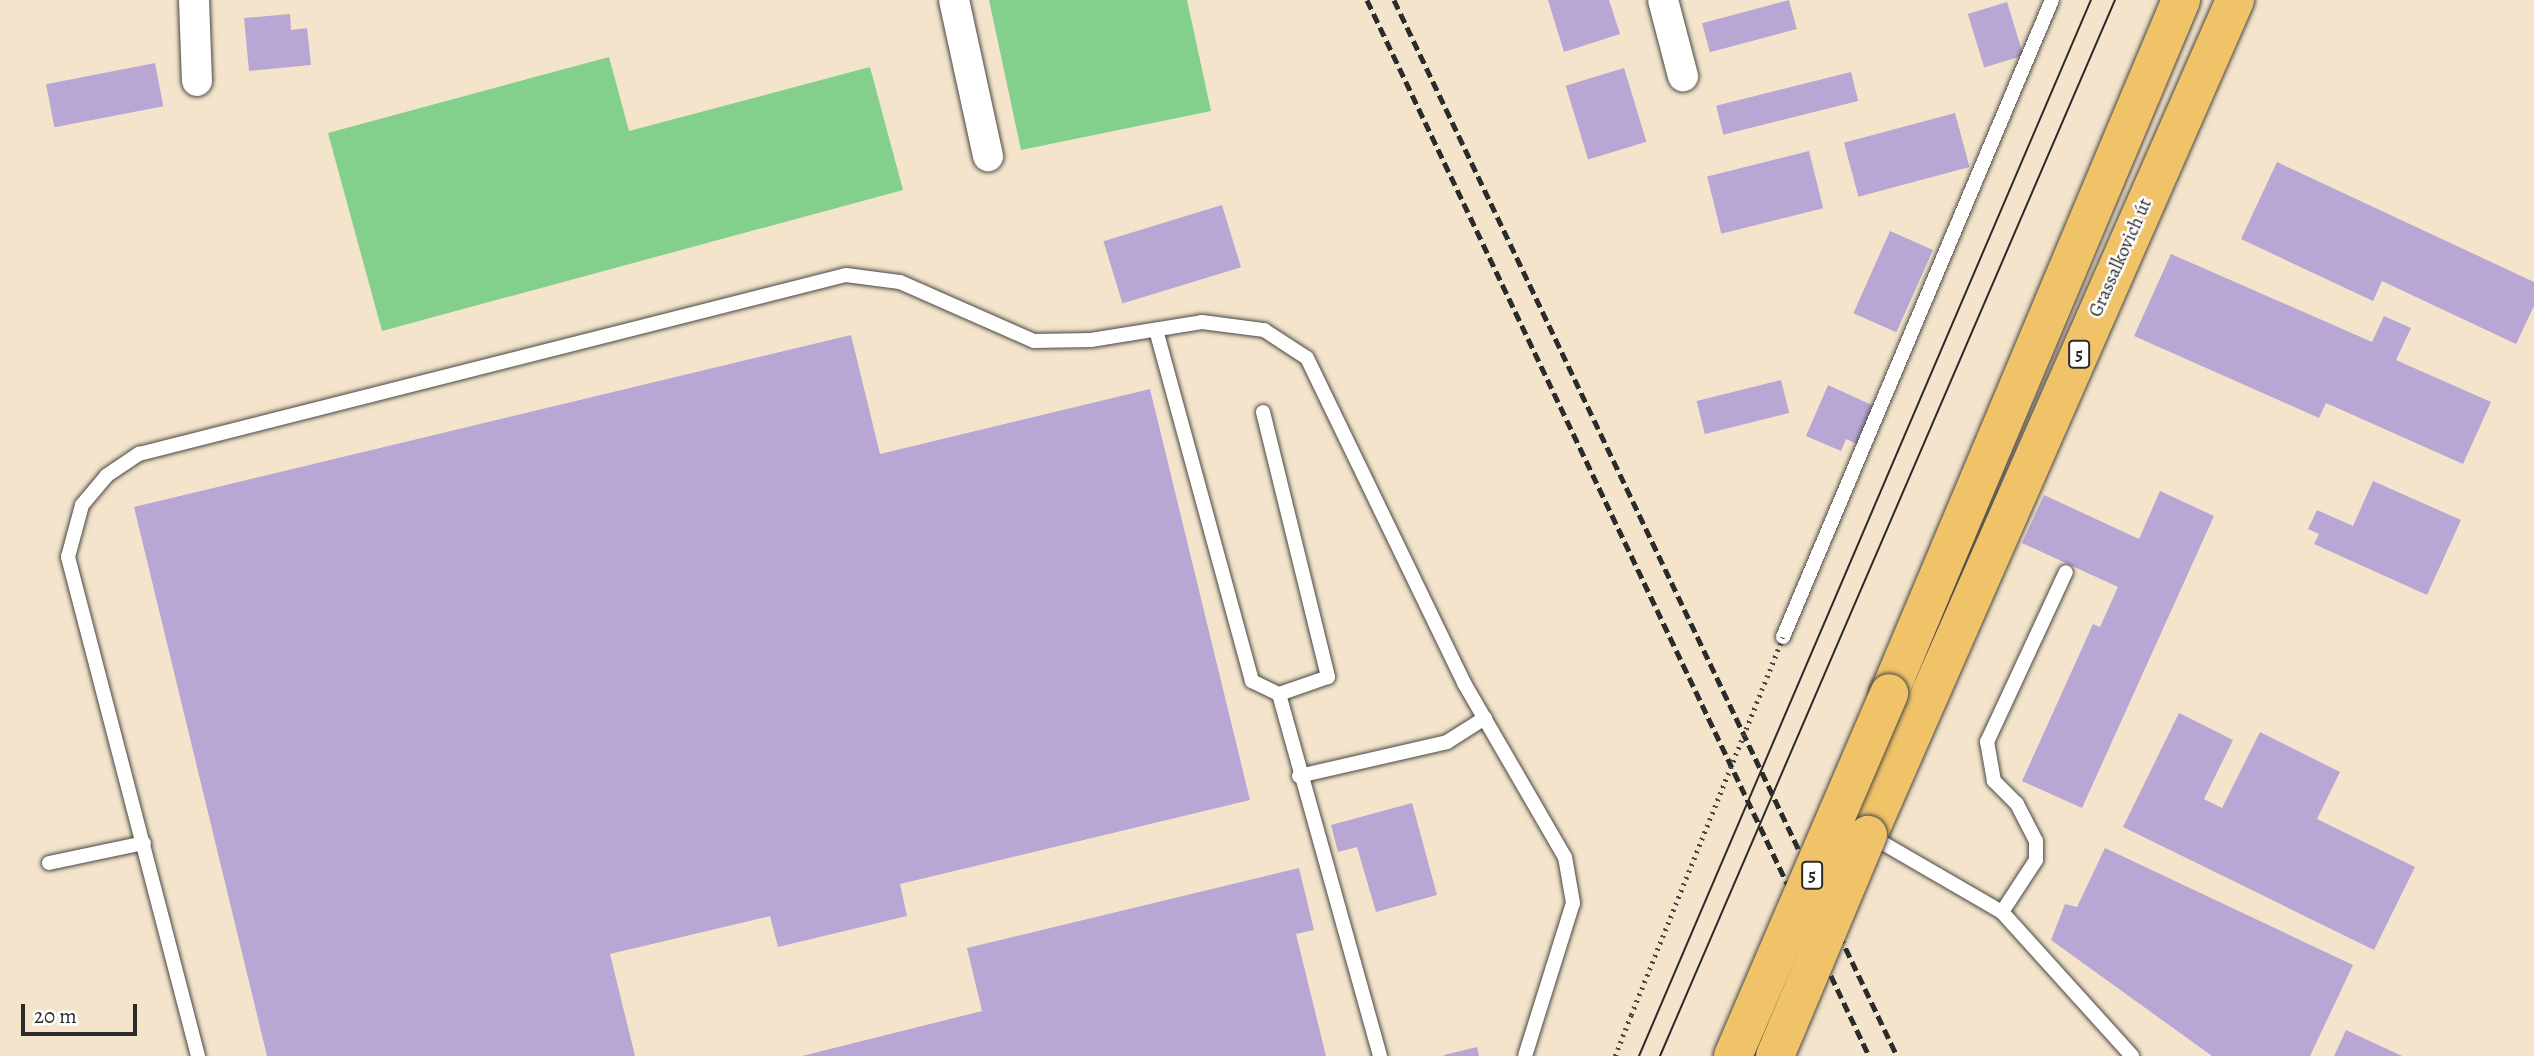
<!DOCTYPE html>
<meta charset="utf-8">
<style>
body{margin:0}
#map{position:relative;width:2534px;height:1056px;overflow:hidden;background:#f4e4cb;font-family:Alegreya,serif}
div>[style]{position:absolute}
.green>*{inset:0;background:#83cf8c}
.building>*{inset:0;background:#b8a7d4;transform-origin:0 0}
.path>*{height:4.5px;margin-top:-2.25px;transform-origin:0;background:repeating-linear-gradient(90deg,#494743 0 2px,transparent 0 7px)}
.roads{filter:drop-shadow(0 0 2px #494743) drop-shadow(0 0 2px #494743)}
.service>*{height:14px;margin:-7px;padding:0 7px;transform-origin:7px;border-radius:7px;background:#fff}
.minor>*{height:30px;margin:-15px;padding:0 15px;transform-origin:15px;border-radius:15px;background:#fff}
.primary>*{height:38px;margin:-19px;padding:0 19px;transform-origin:19px;border-radius:19px;background:#f0c369}
.tram>*{height:2px;margin:-1px;padding:0 1px;transform-origin:1px;border-radius:1px;background:#2b2b2b}
.rail>*{height:5px;margin-top:-2.5px;transform-origin:0;background:repeating-linear-gradient(90deg,#2b2b2b 0 10px,transparent 0 15px)}
.path-bridge>*{height:4.5px;margin-top:-2.25px;transform-origin:0;background:repeating-linear-gradient(90deg,#494743 0 2px,transparent 0 7px)}
.bridges{filter:drop-shadow(0 0 2px #494743) drop-shadow(0 0 2px #494743)}
.primary-bridge>*{height:38px;margin:-19px;padding:0 19px;transform-origin:19px;border-radius:19px;background:#f0c369}
span{translate:-50% -50%;white-space:nowrap;text-align:center;line-height:1.15;-webkit-text-stroke:5px #fff;paint-order:stroke}
.shield-label span{padding:2px 5px;background:#fff;border:2px solid;border-radius:5px;-webkit-text-stroke-width:0}
.shield-label{font-size:18px;color:#2b2b2b;font-weight:700}
.street-label{font-size:19px;color:#2b2b2b}
.scale{position:absolute;left:21px;top:1004px;width:116px;height:32px;box-sizing:border-box;border:4px solid #2b2b2b;border-top:0;padding-left:9px;font-size:21px;line-height:24px;white-space:nowrap;color:#2b2b2b;-webkit-text-stroke:5px #fff;paint-order:stroke}
</style>
<div id="map">
<div class="green">
<i style="clip-path:polygon(989px 0,1187px 0,1211px 111px,1021px 150px)"></i>
<i style="clip-path:polygon(609px 57px,629px 131px,870px 67px,903px 190px,382px 331px,328px 133px)"></i>
</div>
<div class="building">
<i style="clip-path:polygon(1548px 0,1609px 0,1620px 34px,1564px 52px)"></i>
<i style="left:1789px;top:0;width:30px;height:90px;rotate:75deg"></i>
<i style="left:2007px;top:2px;width:56px;height:41px;rotate:73deg"></i>
<i style="clip-path:polygon(290px 14px,291px 30px,307px 28px,311px 65px,249px 71px,244px 18px)"></i>
<i style="left:155px;top:63px;width:44px;height:111px;rotate:79deg"></i>
<i style="left:1624px;top:68px;width:77px;height:61px;rotate:73deg"></i>
<i style="left:1851px;top:72px;width:30px;height:139px;rotate:76deg"></i>
<i style="left:1955px;top:113px;width:56px;height:115px;rotate:75deg"></i>
<i style="left:1809px;top:151px;width:59px;height:105px;rotate:76deg"></i>
<i style="clip-path:polygon(2277px 162px,2534px 282px,2534px 306px,2516px 344px,2382px 281px,2373px 301px,2241px 239px)"></i>
<i style="left:1222px;top:205px;width:65px;height:124px;rotate:73deg"></i>
<i style="left:1890px;top:231px;width:47px;height:90px;rotate:24deg"></i>
<i style="clip-path:polygon(2171px 254px,2372px 342px,2384px 316px,2411px 328px,2396px 360px,2491px 402px,2463px 464px,2326px 403px,2319px 418px,2134px 336px)"></i>
<i style="clip-path:polygon(851px 335px,880px 454px,1150px 389px,1250px 800px,900px 884px,907px 916px,778px 947px,770px 916px,610px 954px,635px 1056px,267px 1056px,134px 507px)"></i>
<i style="left:1781px;top:380px;width:34px;height:87px;rotate:76deg"></i>
<i style="clip-path:polygon(1828px 385px,1874px 406px,1857px 444px,1846px 439px,1841px 451px,1806px 436px)"></i>
<i style="clip-path:polygon(2373px 481px,2461px 520px,2427px 595px,2314px 544px,2319px 534px,2308px 529px,2317px 510px,2353px 526px)"></i>
<i style="clip-path:polygon(2160px 491px,2214px 516px,2082px 808px,2022px 781px,2093px 624px,2100px 627px,2118px 587px,2022px 543px,2044px 495px,2139px 539px)"></i>
<i style="clip-path:polygon(2179px 713px,2233px 740px,2204px 799px,2222px 808px,2260px 732px,2340px 772px,2317px 819px,2415px 867px,2374px 950px,2123px 827px)"></i>
<i style="clip-path:polygon(1412px 803px,1437px 895px,1376px 912px,1357px 847px,1338px 852px,1331px 825px)"></i>
<i style="clip-path:polygon(2105px 848px,2353px 965px,2310px 1056px,2212px 1056px,2051px 940px,2065px 904px,2077px 907px)"></i>
<i style="clip-path:polygon(1299px 868px,1314px 930px,1296px 934px,1326px 1056px,802px 1056px,982px 1011px,967px 948px)"></i>
<i style="clip-path:polygon(2346px 1030px,2402px 1056px,2334px 1056px)"></i>
<i style="clip-path:polygon(1477px 1047px,1479px 1056px,1444px 1056px,1444px 1055px)"></i>
</div>
<div class="path">
<i style="left:1615px;top:1056px;width:44px;rotate:-68.7deg"></i>
</div>
<div class="roads">
<div class="service">
<i style="left:1156px;top:330px;width:364px;rotate:74.7deg"></i>
<i style="left:1252px;top:681px;width:30px;rotate:26deg"></i>
<i style="left:1279px;top:694px;width:376px;rotate:74.4deg"></i>
<i style="left:1263px;top:412px;width:273px;rotate:76.2deg"></i>
<i style="left:1328px;top:677px;width:52px;rotate:160.9deg"></i>
<i style="left:1783px;top:637px;width:691px;rotate:-67.11deg"></i>
<i style="left:1299px;top:776px;width:152px;rotate:-12.9deg"></i>
<i style="left:1447px;top:742px;width:45px;rotate:-32.3deg"></i>
<i style="left:1869px;top:835px;width:154px;rotate:30.1deg"></i>
<i style="left:2002px;top:912px;width:194px;rotate:47.9deg"></i>
<i style="left:49px;top:863px;width:97px;rotate:-11.9deg"></i>
<i style="left:2002px;top:912px;width:62px;rotate:-56.8deg"></i>
<i style="left:2036px;top:860px;width:19px;rotate:-90deg"></i>
<i style="left:2036px;top:841px;width:42px;rotate:-117.2deg"></i>
<i style="left:2017px;top:804px;width:33px;rotate:-135deg"></i>
<i style="left:1994px;top:781px;width:40px;rotate:-100deg"></i>
<i style="left:1987px;top:742px;width:187px;rotate:-65.1deg"></i>
<i style="left:198px;top:1056px;width:516px;rotate:-104.6deg"></i>
<i style="left:68px;top:557px;width:54px;rotate:-74.9deg"></i>
<i style="left:82px;top:505px;width:38px;rotate:-50deg"></i>
<i style="left:106px;top:476px;width:40px;rotate:-34deg"></i>
<i style="left:139px;top:454px;width:729px;rotate:-14.21deg"></i>
<i style="left:846px;top:275px;width:54px;rotate:7.4deg"></i>
<i style="left:900px;top:282px;width:146px;rotate:23.8deg"></i>
<i style="left:1034px;top:341px;width:57px;rotate:-1deg"></i>
<i style="left:1091px;top:340px;width:112px;rotate:-9.2deg"></i>
<i style="left:1202px;top:322px;width:63px;rotate:7.4deg"></i>
<i style="left:1264px;top:330px;width:51px;rotate:33.1deg"></i>
<i style="left:1307px;top:358px;width:361px;rotate:64.2deg"></i>
<i style="left:1464px;top:683px;width:201px;rotate:59.9deg"></i>
<i style="left:1565px;top:857px;width:47px;rotate:80.1deg"></i>
<i style="left:1573px;top:903px;width:160px;rotate:107.4deg"></i>
</div>
<div class="minor">
<i style="left:194px;top:0;width:81px;rotate:87.9deg"></i>
<i style="left:954px;top:0;width:160px;rotate:77.7deg"></i>
<i style="left:1663px;top:0;width:79px;rotate:75.3deg"></i>
</div>
<div class="primary">
<i style="left:1889px;top:693px;width:752px;rotate:-67.15deg"></i>
<i style="left:1868px;top:835px;width:912px;rotate:-66.27deg"></i>
</div>
</div>
<div class="tram">
<i style="left:1639px;top:1056px;width:1149px;rotate:-66.83deg"></i>
<i style="left:1660px;top:1056px;width:1150px;rotate:-66.69deg"></i>
</div>
<div class="rail">
<i style="left:1367px;top:0;width:1169px;rotate:64.57deg"></i>
<i style="left:1394px;top:0;width:1170px;rotate:64.53deg"></i>
</div>
<div class="path-bridge">
<i style="left:1631px;top:1015px;width:407px;rotate:-68.1deg"></i>
</div>
<div class="bridges">
<div class="primary-bridge">
<i style="left:1733px;top:1056px;width:395px;rotate:-66.7deg"></i>
<i style="left:1775px;top:1056px;width:240px;rotate:-67.2deg"></i>
</div>
</div>
<div class="shield-label">
<span style="left:2079px;top:354px">5</span>
<span style="left:1812px;top:875px">5</span>
</div>
<div class="street-label">
<span style="left:2121px;top:258px;rotate:-66deg">Grassalkovich út</span>
</div>
<div class="scale">20 m</div>
</div>
